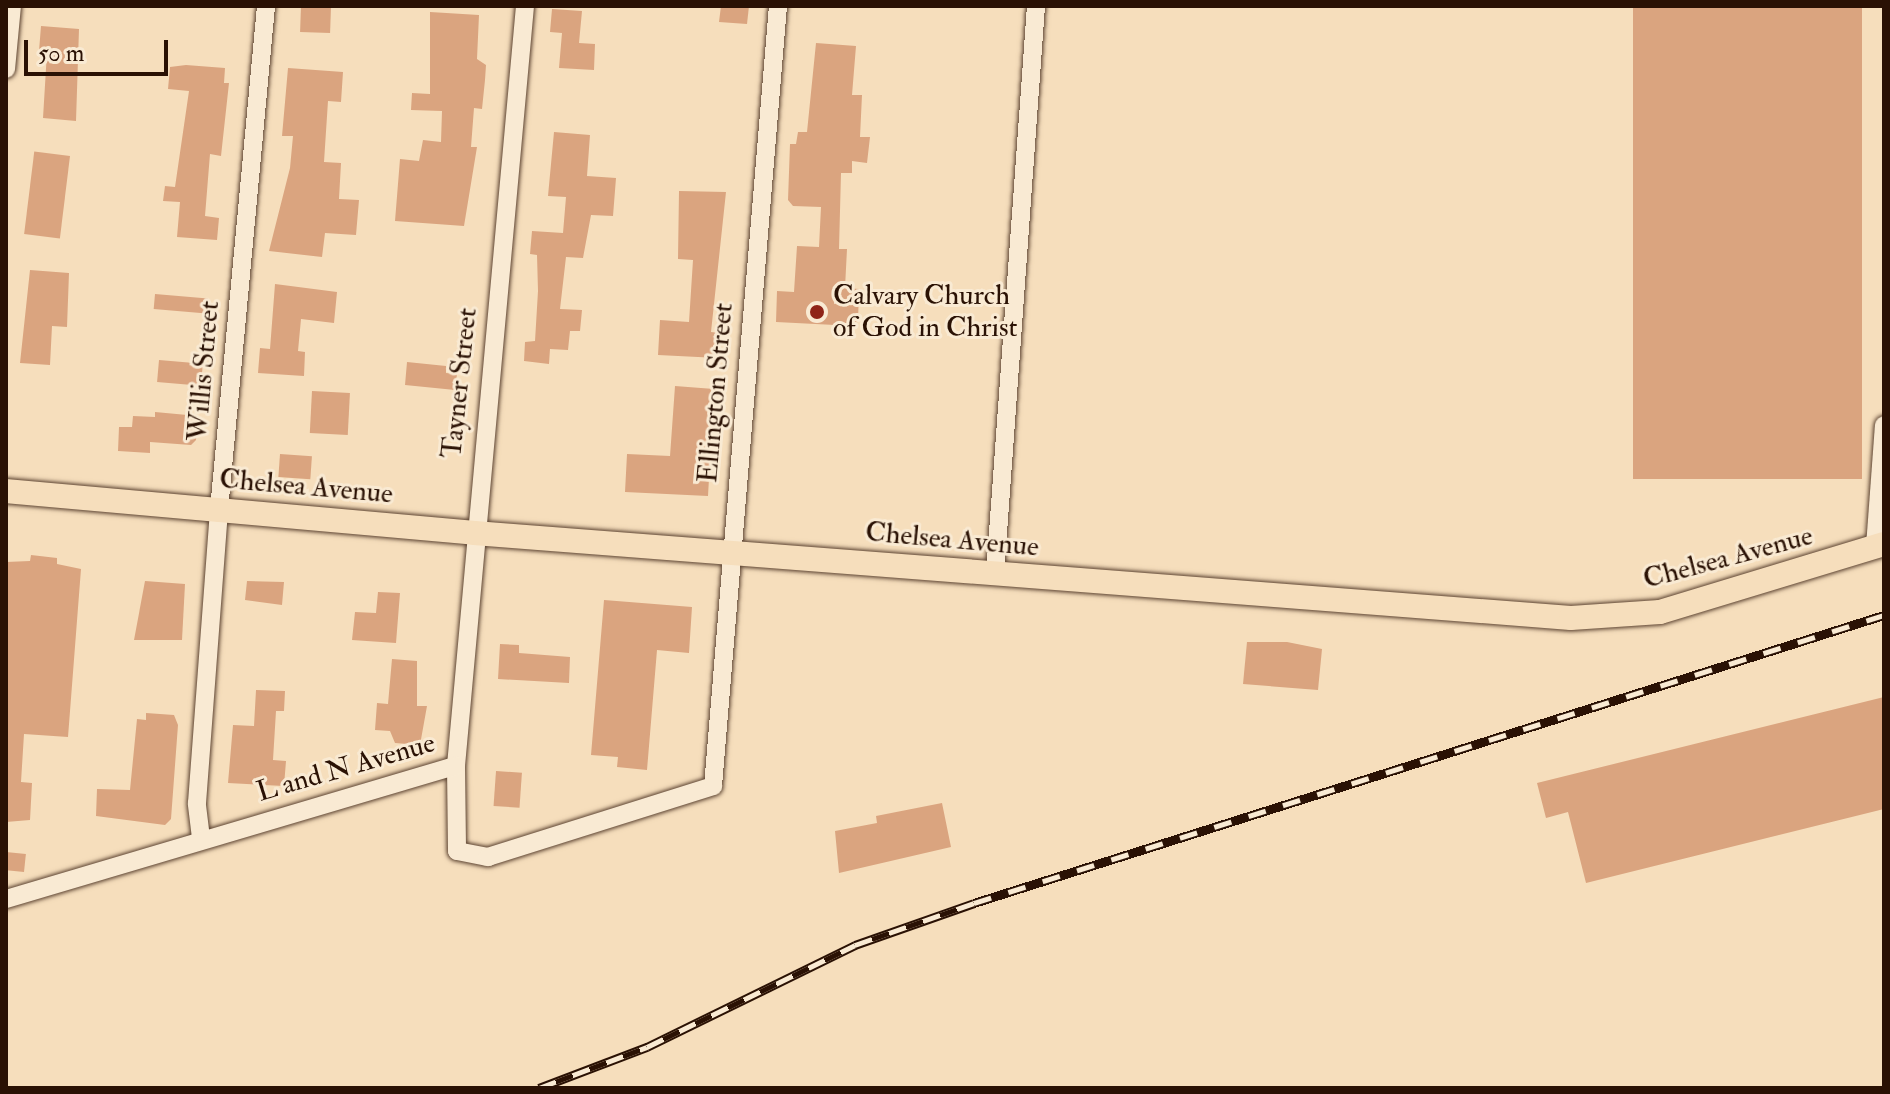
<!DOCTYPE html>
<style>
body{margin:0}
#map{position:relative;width:1890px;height:1094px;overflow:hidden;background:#f6debc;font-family:"IM FELL Double Pica",serif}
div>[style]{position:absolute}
.building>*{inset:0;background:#daa47f;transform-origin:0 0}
.roads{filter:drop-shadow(0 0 2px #5d4432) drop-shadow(0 0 2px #5d4432)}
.minor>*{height:18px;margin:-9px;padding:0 9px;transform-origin:9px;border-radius:9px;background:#f9ead3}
.major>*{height:24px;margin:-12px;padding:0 12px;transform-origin:12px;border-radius:12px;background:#f6debc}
.rail>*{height:9px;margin-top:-4.5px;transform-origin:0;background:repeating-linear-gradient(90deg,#f9ead3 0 18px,#2a1104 0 36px);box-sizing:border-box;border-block:2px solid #2a1104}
.dots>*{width:22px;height:22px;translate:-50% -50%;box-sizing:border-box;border:4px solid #f9ead3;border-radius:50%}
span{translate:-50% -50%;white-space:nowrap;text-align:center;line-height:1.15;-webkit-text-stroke:6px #f9ead3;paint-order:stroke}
.poi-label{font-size:28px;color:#2a1104}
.left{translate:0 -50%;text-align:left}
.street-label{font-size:28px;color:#2a1104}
.frame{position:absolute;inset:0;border:8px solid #2a1104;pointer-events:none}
.scale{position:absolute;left:24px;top:40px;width:144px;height:36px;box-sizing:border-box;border:4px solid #2a1104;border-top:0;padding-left:10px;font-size:24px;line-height:28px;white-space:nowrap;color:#2a1104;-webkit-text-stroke:6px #f9ead3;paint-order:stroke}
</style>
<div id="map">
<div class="building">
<i style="left:301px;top:6px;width:30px;height:26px;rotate:2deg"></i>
<i style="clip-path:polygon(721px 6px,749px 6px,747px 24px,719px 22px)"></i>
<i style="left:1633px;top:6px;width:229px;height:473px"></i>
<i style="clip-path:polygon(552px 9px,582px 11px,579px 43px,595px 44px,594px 70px,559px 68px,562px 33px,550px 32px)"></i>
<i style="clip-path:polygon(430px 12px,479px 15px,477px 59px,486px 65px,485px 80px,482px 109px,474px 108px,471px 147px,477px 147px,464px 226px,395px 221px,400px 159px,419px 161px,423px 140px,441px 142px,442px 111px,411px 110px,412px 93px,430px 94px)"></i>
<i style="clip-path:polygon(41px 26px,79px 29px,76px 121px,43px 118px,47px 52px,39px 51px)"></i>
<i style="clip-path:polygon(816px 43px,856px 46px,852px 95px,862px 95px,860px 137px,870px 137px,867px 163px,852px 161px,852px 173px,841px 173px,839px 249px,847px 249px,845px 288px,859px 289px,858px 322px,835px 325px,776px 322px,777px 291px,794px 292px,797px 246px,819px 247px,821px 207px,793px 206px,788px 200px,790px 144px,796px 144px,798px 132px,807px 132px)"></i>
<i style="clip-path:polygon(186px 65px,225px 68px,224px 83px,229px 83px,221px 156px,210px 154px,205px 216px,219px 218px,217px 240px,177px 237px,180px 202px,163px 201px,165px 186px,175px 187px,189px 91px,168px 89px,170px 67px)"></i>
<i style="clip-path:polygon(288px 68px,343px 72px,341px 102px,328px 101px,324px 162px,341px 163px,339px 199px,359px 200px,356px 235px,325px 233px,322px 257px,269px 251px,290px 168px,293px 136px,282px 136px)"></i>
<i style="clip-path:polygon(554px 132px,590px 135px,587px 176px,616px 178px,613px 216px,591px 215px,583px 258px,566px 257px,560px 309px,582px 310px,580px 331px,570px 331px,568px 350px,550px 349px,549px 364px,524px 361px,525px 342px,535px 341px,538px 291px,537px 255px,530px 254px,532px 231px,563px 233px,566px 197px,548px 196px)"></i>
<i style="left:70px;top:156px;width:83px;height:36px;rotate:97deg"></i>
<i style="clip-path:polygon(679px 191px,726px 192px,711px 332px,719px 333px,718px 358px,658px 355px,660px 320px,689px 322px,693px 260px,678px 259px)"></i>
<i style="clip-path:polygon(30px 270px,69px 273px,67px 327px,52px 326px,50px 365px,20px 363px)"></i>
<i style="clip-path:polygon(275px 284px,337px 292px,334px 323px,301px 319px,298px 351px,305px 352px,304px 376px,258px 373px,260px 348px,270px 349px)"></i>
<i style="left:155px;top:294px;width:53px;height:15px;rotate:5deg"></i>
<i style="left:159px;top:360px;width:44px;height:22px;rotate:5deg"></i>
<i style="clip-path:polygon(407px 362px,446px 366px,446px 373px,457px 374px,455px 390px,405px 385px)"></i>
<i style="clip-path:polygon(675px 386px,714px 389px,708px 496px,625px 492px,627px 454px,670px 456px)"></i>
<i style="left:312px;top:391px;width:38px;height:42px;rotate:3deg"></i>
<i style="clip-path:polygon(155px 412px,198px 416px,196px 440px,191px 445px,150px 442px,150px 453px,118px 451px,119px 427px,132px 427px,133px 416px,155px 417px)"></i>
<i style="left:280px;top:454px;width:32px;height:23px;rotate:4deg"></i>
<i style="clip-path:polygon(31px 555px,57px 558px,57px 564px,81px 569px,68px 737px,24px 734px,21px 782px,32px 783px,30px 820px,6px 822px,6px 562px,30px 561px)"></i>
<i style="clip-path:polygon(145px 581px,185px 584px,182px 640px,134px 640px)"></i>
<i style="clip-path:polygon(247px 581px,284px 582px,282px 605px,245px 600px)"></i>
<i style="clip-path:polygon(378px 592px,400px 593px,396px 643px,352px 640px,355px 612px,376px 613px)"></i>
<i style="clip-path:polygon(604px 600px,692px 607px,689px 653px,657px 650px,647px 770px,617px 767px,618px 757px,591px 755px)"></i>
<i style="clip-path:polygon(1247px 642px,1287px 642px,1322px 649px,1318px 690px,1243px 684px)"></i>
<i style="clip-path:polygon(500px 644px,519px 645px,519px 653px,570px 657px,569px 683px,498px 679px)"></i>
<i style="clip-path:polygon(392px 659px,417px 661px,417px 706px,427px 706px,420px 745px,395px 743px,390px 731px,375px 730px,377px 703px,388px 704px)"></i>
<i style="clip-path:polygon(256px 690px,285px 691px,284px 711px,276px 711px,273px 760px,286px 761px,284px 786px,228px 783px,233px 725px,254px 726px)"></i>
<i style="clip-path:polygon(1884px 697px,1884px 809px,1586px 883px,1568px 812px,1546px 818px,1537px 783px)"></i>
<i style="clip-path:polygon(146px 713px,174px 715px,178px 725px,171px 819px,165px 825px,96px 816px,97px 789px,130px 790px,137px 719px,146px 720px)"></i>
<i style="left:496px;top:771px;width:26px;height:35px;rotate:4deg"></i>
<i style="clip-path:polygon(942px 803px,951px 847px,839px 873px,835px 831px,877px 823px,876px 816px)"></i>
<i style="left:6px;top:852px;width:20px;height:18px;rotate:6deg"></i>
</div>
<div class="roads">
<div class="minor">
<i style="left:525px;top:6px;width:763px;rotate:95.19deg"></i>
<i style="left:456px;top:766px;width:85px;rotate:89.3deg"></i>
<i style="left:457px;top:851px;width:32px;rotate:11deg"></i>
<i style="left:488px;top:857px;width:236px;rotate:-17.5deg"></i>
<i style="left:713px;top:786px;width:783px;rotate:-85.24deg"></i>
<i style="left:6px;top:69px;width:63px;rotate:-84.6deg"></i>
<i style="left:1875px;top:547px;width:122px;rotate:-85.8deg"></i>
<i style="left:995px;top:574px;width:569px;rotate:-85.87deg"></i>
<i style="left:201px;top:838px;width:35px;rotate:-97deg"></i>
<i style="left:197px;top:803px;width:294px;rotate:-85.7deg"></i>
<i style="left:219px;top:510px;width:506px;rotate:-84.67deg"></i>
<i style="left:6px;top:899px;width:469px;rotate:-16.5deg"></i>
</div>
<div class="major">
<i style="left:6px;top:491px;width:470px;rotate:5.1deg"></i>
<i style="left:474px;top:533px;width:1100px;rotate:4.43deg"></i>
<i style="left:1571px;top:618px;width:89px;rotate:-3.9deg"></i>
<i style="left:1660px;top:612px;width:234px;rotate:-16.9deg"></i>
</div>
</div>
<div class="rail">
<i style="left:539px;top:1088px;width:116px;rotate:-20.8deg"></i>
<i style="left:647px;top:1047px;width:232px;rotate:-26.1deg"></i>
<i style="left:855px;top:945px;width:126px;rotate:-19.4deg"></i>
<i style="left:974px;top:903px;width:954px;rotate:-17.56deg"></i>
</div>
<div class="dots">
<i style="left:817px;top:312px;background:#8f2418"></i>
</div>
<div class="poi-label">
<span class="left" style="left:833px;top:312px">Calvary Church<br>of God in Christ</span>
</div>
<div class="street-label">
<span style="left:204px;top:371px;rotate:-85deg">Willis Street</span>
<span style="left:460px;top:383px;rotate:-84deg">Tayner Street</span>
<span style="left:716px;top:393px;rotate:-85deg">Ellington Street</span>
<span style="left:306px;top:487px;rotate:5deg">Chelsea Avenue</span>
<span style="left:952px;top:540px;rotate:5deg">Chelsea Avenue</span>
<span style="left:1728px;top:558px;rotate:-15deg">Chelsea Avenue</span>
<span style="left:346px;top:768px;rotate:-16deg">L and N Avenue</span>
</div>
<div class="frame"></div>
<div class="scale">50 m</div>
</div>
